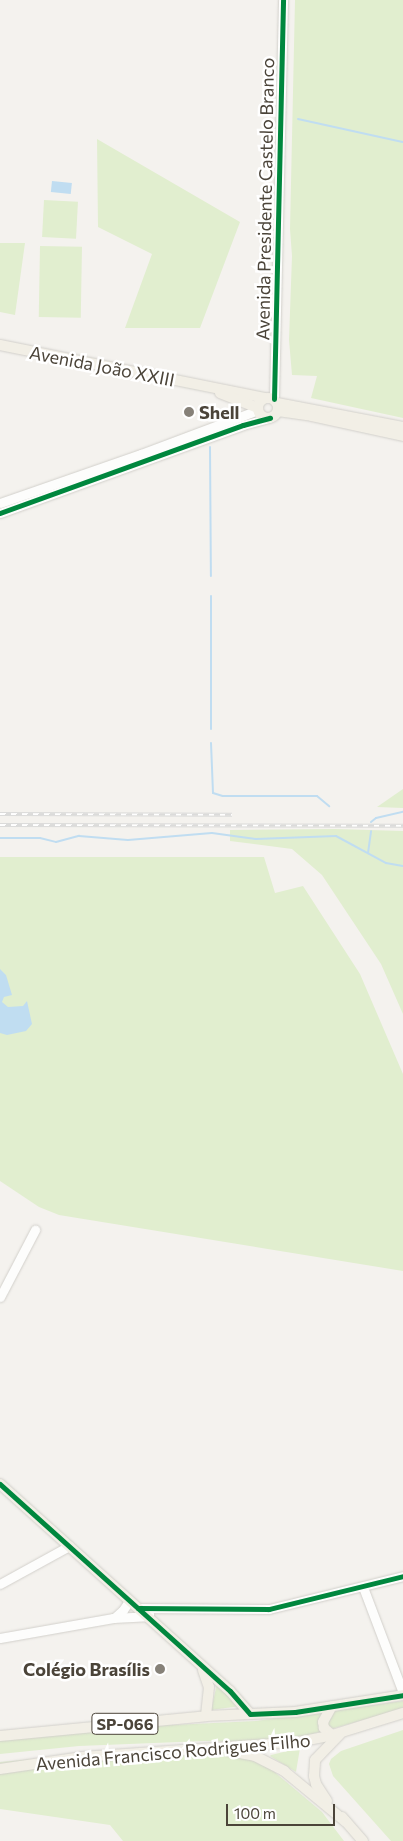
<!DOCTYPE html>
<meta charset="utf-8">
<style>
body{margin:0}
#map{position:relative;width:403px;height:1841px;overflow:hidden;background:#f4f2ee;font-family:Commissioner,sans-serif}
div>[style]{position:absolute}
.green>*{inset:0;background:#e1eecf;transform-origin:0 0}
.water>*{inset:0;background:#c0ddf1;transform-origin:0 0}
.stream>*{height:2px;margin:-1px;padding:0 1px;transform-origin:1px;border-radius:1px;background:#c0ddf1}
.roads{filter:drop-shadow(0 0 1px #d2d0cb) drop-shadow(0 0 1px #d2d0cb)}
.minor>*{height:9px;margin:-4.5px;padding:0 4.5px;transform-origin:4.5px;border-radius:4.5px;background:#fdfdfc}
.major>*{height:10px;margin:-5px;padding:0 5px;transform-origin:5px;border-radius:5px;background:#f2efe6}
.major>.ring{margin:-5px;padding:0;box-sizing:content-box;background:none;border:10px solid #f2efe6;border-radius:50%}
.rail>*{height:4px;margin-top:-2px;transform-origin:0;background:repeating-linear-gradient(90deg,#fff 0 5.5px,#dbdbda 0 11px);box-sizing:border-box;border-block:1px solid #dbdbda}
.cycleway>*{height:5px;margin:-2.5px;padding:0 2.5px;transform-origin:2.5px;border-radius:2.5px;background:#00873e}
.dots>*{width:14px;height:14px;translate:-50% -50%;box-sizing:border-box;border:2px solid #fff;border-radius:50%}
span{translate:-50% -50%;white-space:nowrap;text-align:center;line-height:1.15;-webkit-text-stroke:5px #fff;paint-order:stroke}
.shield-label span{padding:1px 4px;background:#fff;border:1px solid;border-radius:4px;-webkit-text-stroke-width:0}
.shield-label{font-size:16px;color:#4b4439;font-weight:700}
.street-label{font-size:18px;color:#4b4439}
.poi-label{font-size:18px;color:#4b4439;font-weight:700}
.left{translate:0 -50%;text-align:left}
.right{translate:-100% -50%;text-align:right}
.scale{position:absolute;left:226px;top:1804px;width:109px;height:22px;box-sizing:border-box;border:2px solid #4b4439;border-top:0;padding-left:6px;font-size:15px;line-height:18px;white-space:nowrap;color:#4b4439;-webkit-text-stroke:4px #fff;paint-order:stroke}
</style>
<div id="map">
<div class="green">
<i style="clip-path:polygon(295px 0,403px 0,403px 418px,311px 398px,317px 376px,292px 375px,289px 340px,292px 256px,290px 229px)"></i>
<i style="clip-path:polygon(97px 139px,240px 222px,200px 328px,125px 328px,152px 254px,98px 227px)"></i>
<i style="left:44px;top:200px;width:34px;height:37px;rotate:3deg"></i>
<i style="clip-path:polygon(0 243px,25px 243px,15px 315px,0 312px)"></i>
<i style="left:40px;top:246px;width:42px;height:71px;rotate:1deg"></i>
<i style="clip-path:polygon(403px 789px,403px 808px,377px 807px)"></i>
<i style="clip-path:polygon(335px 829px,403px 831px,403px 1014px,381px 964px,322px 875px,292px 849px,230px 841px,230px 830px)"></i>
<i style="clip-path:polygon(0 857px,264px 857px,275px 893px,303px 886px,360px 974px,403px 1074px,403px 1271px,59px 1215px,39px 1207px,0 1181px)"></i>
<i style="clip-path:polygon(217px 1684px,241px 1706px,211px 1710px)"></i>
<i style="clip-path:polygon(403px 1701px,403px 1709px,302px 1737px,259px 1742px,204px 1741px,79px 1746px,0 1754px,0 1740px,129px 1727px,256px 1721px)"></i>
<i style="clip-path:polygon(403px 1730px,403px 1841px,391px 1841px,333px 1776px,329px 1764px,331px 1759px,341px 1751px)"></i>
<i style="clip-path:polygon(300px 1748px,296px 1772px,270px 1756px,271px 1755px)"></i>
<i style="clip-path:polygon(220px 1752px,251px 1760px,271px 1769px,322px 1812px,344px 1841px,123px 1841px,110px 1825px,0 1809px,0 1762px,45px 1758px)"></i>
</div>
<div class="water">
<i style="left:52px;top:181px;width:20px;height:11px;rotate:6deg"></i>
<i style="clip-path:polygon(0 969px,6px 975px,12px 995px,4px 997px,2px 1002px,8px 1007px,23px 1006px,27px 1001px,32px 1024px,26px 1031px,7px 1035px,0 1033px)"></i>
</div>
<div class="stream">
<i style="left:298px;top:119px;width:107px;rotate:12.4deg"></i>
<i style="left:210px;top:447px;width:129px;rotate:89.6deg"></i>
<i style="left:211px;top:729px;width:133px;rotate:-90deg"></i>
<i style="left:211px;top:743px;width:50px;rotate:87.7deg"></i>
<i style="left:213px;top:793px;width:10px;rotate:17deg"></i>
<i style="left:223px;top:796px;width:94px"></i>
<i style="left:317px;top:796px;width:16px;rotate:40deg"></i>
<i style="left:371px;top:822px;width:6px;rotate:-39deg"></i>
<i style="left:376px;top:818px;width:28px;rotate:-13deg"></i>
<i style="left:0;top:838px;width:40px"></i>
<i style="left:40px;top:838px;width:16px;rotate:14deg"></i>
<i style="left:56px;top:842px;width:24px;rotate:-15deg"></i>
<i style="left:79px;top:836px;width:49px;rotate:4.7deg"></i>
<i style="left:128px;top:840px;width:84px;rotate:-4.8deg"></i>
<i style="left:212px;top:833px;width:44px;rotate:7.8deg"></i>
<i style="left:256px;top:839px;width:80px;rotate:-2.1deg"></i>
<i style="left:336px;top:836px;width:57px;rotate:28.4deg"></i>
<i style="left:386px;top:863px;width:17px;rotate:10deg"></i>
<i style="left:368px;top:853px;width:22px;rotate:-82deg"></i>
</div>
<div class="roads">
<div class="minor">
<i style="left:274px;top:399px;width:399px;rotate:-88.7deg"></i>
<i style="left:0;top:503px;width:149px;rotate:-19.2deg"></i>
<i style="left:141px;top:454px;width:125px;rotate:-20.6deg"></i>
<i style="left:0;top:513px;width:258px;rotate:-19.9deg"></i>
<i style="left:243px;top:425px;width:28px;rotate:-15deg"></i>
<i style="left:0;top:1297px;width:76px;rotate:-62.4deg"></i>
<i style="left:0;top:1584px;width:79px;rotate:-28.8deg"></i>
<i style="left:363px;top:1587px;width:113px;rotate:69.3deg"></i>
<i style="left:138px;top:1608px;width:131px;rotate:0.4deg"></i>
<i style="left:269px;top:1609px;width:138px;rotate:-13.8deg"></i>
<i style="left:114px;top:1618px;width:12px;rotate:-42deg"></i>
<i style="left:123px;top:1610px;width:11px;rotate:-56deg"></i>
<i style="left:0;top:1638px;width:115px;rotate:-10deg"></i>
<i style="left:113px;top:1618px;width:34px;rotate:-3deg"></i>
<i style="left:147px;top:1616px;width:3px;rotate:-45deg"></i>
</div>
<div class="major">
<i style="left:0;top:345px;width:271px;rotate:11.3deg"></i>
<i style="left:220px;top:393px;width:41px;rotate:21.5deg"></i>
<i class="ring" style="left:258px;top:398px;width:10px;height:10px"></i>
<i style="left:277px;top:403px;width:128px;rotate:10.8deg"></i>
<i style="left:278px;top:411px;width:34px;rotate:8deg"></i>
<i style="left:312px;top:416px;width:93px;rotate:12.4deg"></i>
<i style="left:0;top:1484px;width:309px;rotate:42deg"></i>
<i style="left:230px;top:1691px;width:30px;rotate:49deg"></i>
<i style="left:203px;top:1670px;width:18px;rotate:71deg"></i>
<i style="left:209px;top:1687px;width:29px;rotate:96deg"></i>
<i style="left:332px;top:1735px;width:11px;rotate:-139deg"></i>
<i style="left:324px;top:1728px;width:6px;rotate:-99deg"></i>
<i style="left:323px;top:1722px;width:18px;rotate:-61deg"></i>
<i style="left:0;top:1736px;width:207px;rotate:-5.5deg"></i>
<i style="left:206px;top:1716px;width:89px;rotate:-2.6deg"></i>
<i style="left:295px;top:1712px;width:109px;rotate:-8.9deg"></i>
<i style="left:229px;top:1751px;width:26px;rotate:11deg"></i>
<i style="left:255px;top:1756px;width:33px;rotate:27deg"></i>
<i style="left:284px;top:1771px;width:80px;rotate:39.4deg"></i>
<i style="left:0;top:1769px;width:83px;rotate:-8.3deg"></i>
<i style="left:82px;top:1757px;width:217px;rotate:-4deg"></i>
<i style="left:298px;top:1742px;width:32px;rotate:-11deg"></i>
<i style="left:329px;top:1736px;width:77px;rotate:-17.3deg"></i>
<i style="left:327px;top:1801px;width:20px;rotate:-123deg"></i>
<i style="left:316px;top:1784px;width:8px;rotate:-104deg"></i>
<i style="left:314px;top:1776px;width:16px;rotate:-86deg"></i>
<i style="left:315px;top:1760px;width:36px;rotate:-46deg"></i>
<i style="left:342px;top:1817px;width:32px;rotate:49deg"></i>
</div>
</div>
<div class="rail">
<i style="left:0;top:814px;width:232px;rotate:0.2deg"></i>
<i style="left:0;top:825px;width:403px;rotate:0.1deg"></i>
</div>
<div class="cycleway">
<i style="left:274px;top:399px;width:399px;rotate:-88.7deg"></i>
<i style="left:0;top:513px;width:258px;rotate:-19.9deg"></i>
<i style="left:243px;top:425px;width:28px;rotate:-15deg"></i>
<i style="left:0;top:1484px;width:309px;rotate:42deg"></i>
<i style="left:230px;top:1691px;width:30px;rotate:49deg"></i>
<i style="left:250px;top:1714px;width:45px;rotate:-2.5deg"></i>
<i style="left:295px;top:1712px;width:109px;rotate:-8.9deg"></i>
<i style="left:138px;top:1608px;width:131px;rotate:0.4deg"></i>
<i style="left:269px;top:1609px;width:138px;rotate:-13.8deg"></i>
</div>
<div class="dots">
<i style="left:189px;top:412px;background:#868178"></i>
<i style="left:160px;top:1669px;background:#868178"></i>
</div>
<div class="shield-label">
<span style="left:125px;top:1724px">SP-066</span>
</div>
<div class="street-label">
<span style="left:265px;top:199px;rotate:-89deg">Avenida Presidente Castelo Branco</span>
<span style="left:102px;top:366px;rotate:11deg">Avenida João XXIII</span>
<span style="left:173px;top:1752px;rotate:-5deg">Avenida Francisco Rodrigues Filho</span>
</div>
<div class="poi-label">
<span class="left" style="left:199px;top:412px">Shell</span>
<span class="right" style="left:150px;top:1669px">Colégio Brasílis</span>
</div>
<div class="scale">100 m</div>
</div>
